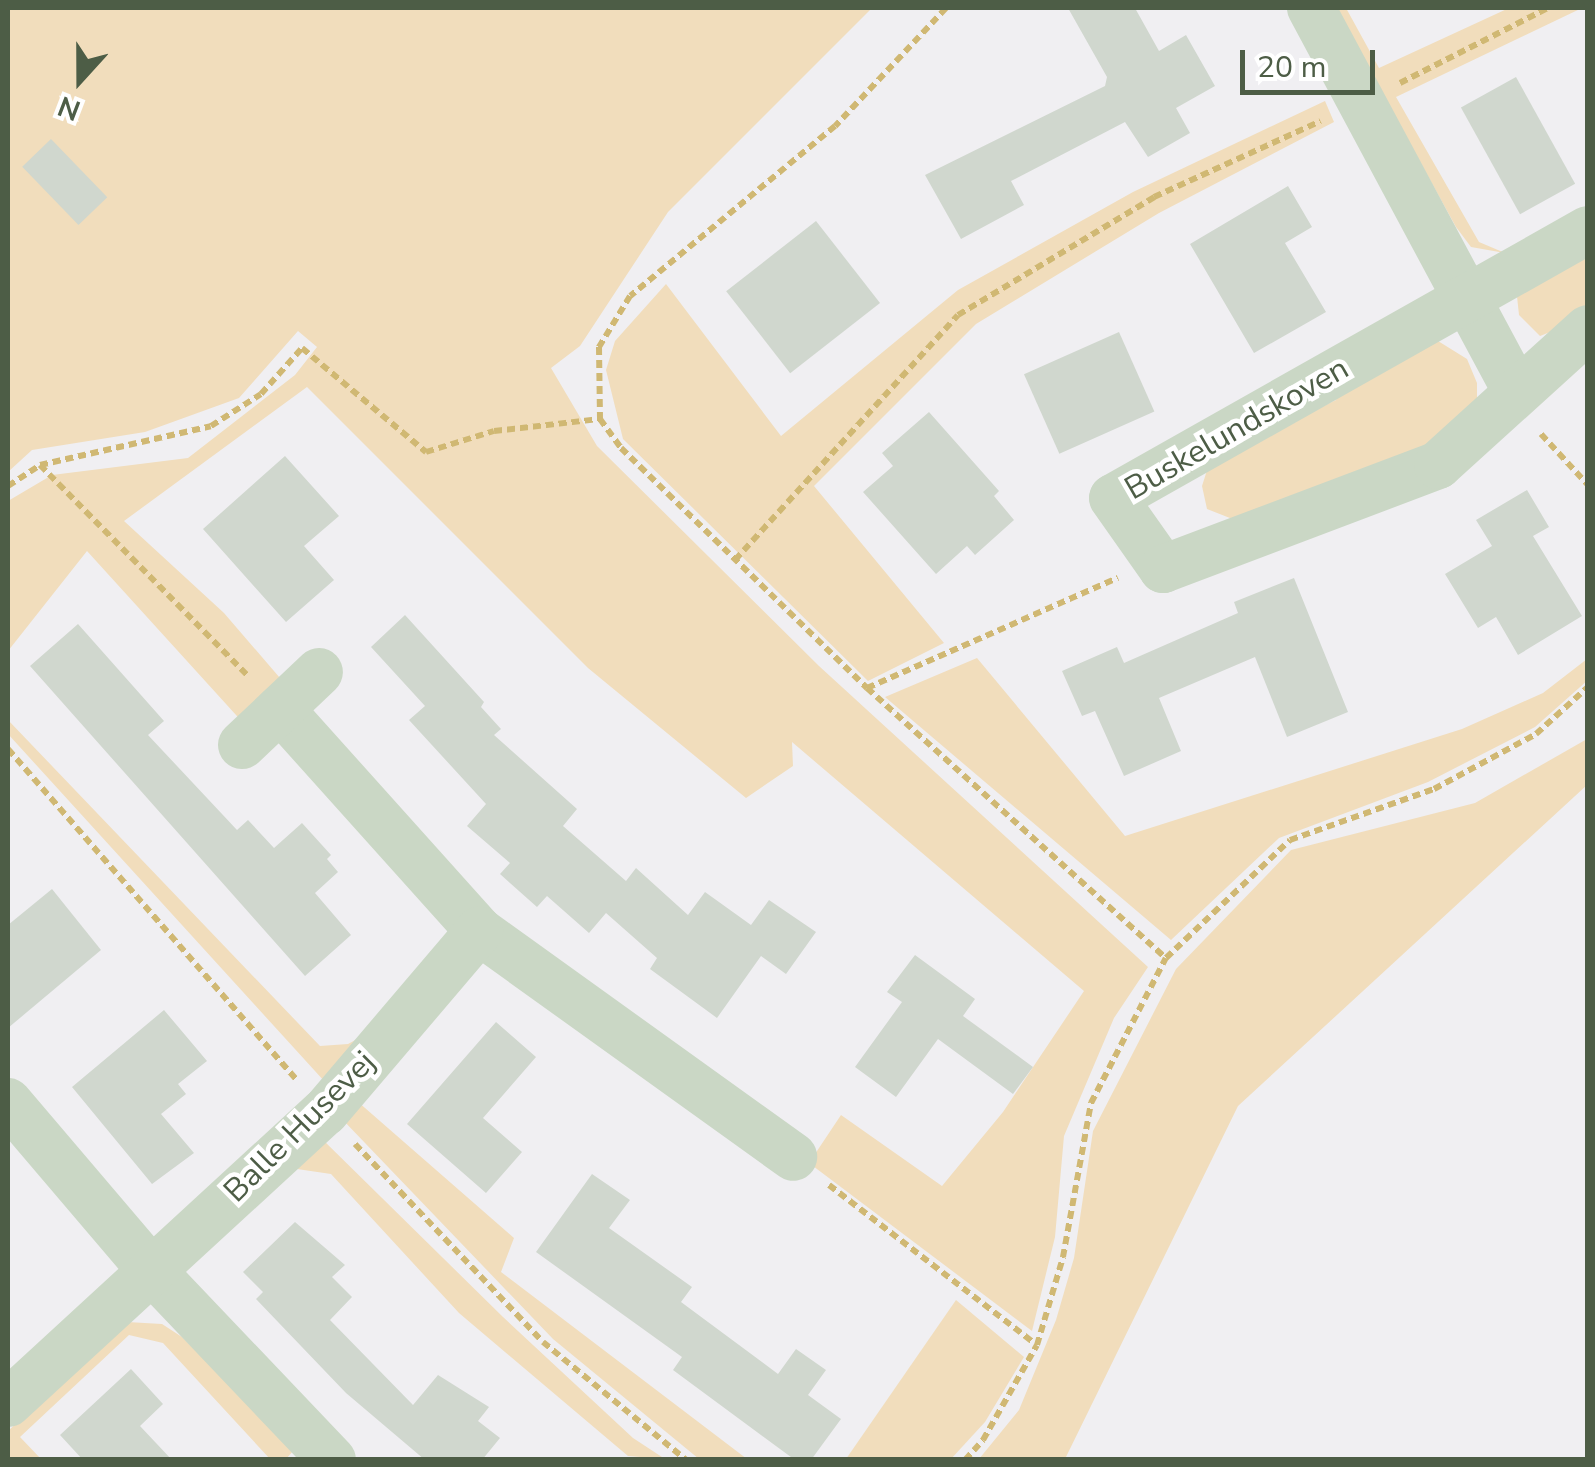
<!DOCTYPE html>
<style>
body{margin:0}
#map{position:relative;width:1595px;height:1467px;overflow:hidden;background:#f0eff2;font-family:"Nunito Sans",sans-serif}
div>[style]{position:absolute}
.green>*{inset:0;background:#f1ddbc}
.building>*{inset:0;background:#d0d7ce;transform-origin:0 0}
.path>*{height:6px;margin-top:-3px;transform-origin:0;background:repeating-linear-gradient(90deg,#d0b873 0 8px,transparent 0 13px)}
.minor>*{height:48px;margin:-24px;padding:0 24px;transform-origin:24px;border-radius:24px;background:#cad7c5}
span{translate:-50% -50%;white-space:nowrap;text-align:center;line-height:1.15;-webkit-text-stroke:9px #fff;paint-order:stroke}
.street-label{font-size:32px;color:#4d5d46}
.frame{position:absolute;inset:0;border:10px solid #4d5d46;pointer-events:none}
.north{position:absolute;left:30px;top:30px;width:100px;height:100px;-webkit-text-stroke:8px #fff;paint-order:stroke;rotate:201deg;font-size:28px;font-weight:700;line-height:40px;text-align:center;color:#4d5d46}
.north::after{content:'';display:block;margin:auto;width:35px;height:45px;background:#4d5d46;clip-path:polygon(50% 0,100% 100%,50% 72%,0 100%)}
.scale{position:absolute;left:1240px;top:50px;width:135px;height:45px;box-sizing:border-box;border:5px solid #4d5d46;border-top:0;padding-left:12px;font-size:30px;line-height:35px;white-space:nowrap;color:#4d5d46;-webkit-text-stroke:8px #fff;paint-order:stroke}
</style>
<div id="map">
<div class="green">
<i style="clip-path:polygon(8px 8px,872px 8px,668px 212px,580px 346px,551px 368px,597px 446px,819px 666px,1148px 967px,1114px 1018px,1064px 1136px,1055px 1237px,1032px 1331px,809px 1163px,841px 1115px,942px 1186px,1003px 1112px,1084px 991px,792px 742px,793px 766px,746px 798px,588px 668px,307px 387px,124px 521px,224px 613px,286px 685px,246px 726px,87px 551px,8px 651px,8px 501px,52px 475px,188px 458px,295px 375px,317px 347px,298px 331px,239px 398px,145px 432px,32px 450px,8px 472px)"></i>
<i style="clip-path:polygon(1335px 8px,1346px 8px,1379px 68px,1509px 8px,1582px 8px,1396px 97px,1479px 242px,1505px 253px,1471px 247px,1456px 227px)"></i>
<i style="clip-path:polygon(1325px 101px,1334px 122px,1159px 213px,976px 324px,814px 486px,944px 643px,868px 681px,623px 439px,606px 370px,615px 341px,666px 284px,781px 436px,958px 290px,1133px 192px)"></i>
<i style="clip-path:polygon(1575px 256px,1587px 260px,1587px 305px,1578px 321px,1540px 336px,1519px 315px,1516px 287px)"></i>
<i style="clip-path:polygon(1438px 341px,1467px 359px,1477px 383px,1477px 412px,1453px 437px,1235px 520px,1207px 509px,1202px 486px,1210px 461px,1336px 400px,1342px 382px)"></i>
<i style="clip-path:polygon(977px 658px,1125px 836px,1462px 729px,1543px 693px,1587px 659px,1588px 680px,1535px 727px,1428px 782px,1279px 838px,1171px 940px,885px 697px)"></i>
<i style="clip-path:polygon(8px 720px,320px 1046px,348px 1044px,370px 1032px,325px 1082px,8px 734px)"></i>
<i style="clip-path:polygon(1587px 739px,1587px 785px,1238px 1106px,1065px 1459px,979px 1459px,1019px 1410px,1056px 1320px,1074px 1258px,1093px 1131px,1176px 969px,1291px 850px,1475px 803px)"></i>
<i style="clip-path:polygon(357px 1101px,514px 1238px,501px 1272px,747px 1459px,699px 1459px,553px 1339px,342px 1119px)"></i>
<i style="clip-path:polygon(320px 1137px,503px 1317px,633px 1438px,665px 1459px,628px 1456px,459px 1313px,331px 1174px,297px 1169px)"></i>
<i style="clip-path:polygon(956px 1300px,1024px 1357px,985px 1422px,951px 1459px,846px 1459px)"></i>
<i style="clip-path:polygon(127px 1322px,162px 1324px,182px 1337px,294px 1450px,286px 1459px,270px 1459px,163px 1343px,129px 1335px,20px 1437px,41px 1459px,8px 1460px,8px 1431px)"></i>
</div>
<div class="building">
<i style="clip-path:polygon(1068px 8px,1135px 8px,1159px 51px,1186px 35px,1215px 86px,1176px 108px,1190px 133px,1148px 157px,1125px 122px,1011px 181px,1024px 205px,961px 239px,925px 175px,1105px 86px,1107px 77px)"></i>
<i style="left:1516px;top:77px;width:122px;height:63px;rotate:61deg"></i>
<i style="left:51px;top:139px;width:81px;height:40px;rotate:46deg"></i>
<i style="clip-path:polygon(1288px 186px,1312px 227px,1285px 243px,1326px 312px,1254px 353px,1190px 244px)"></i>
<i style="left:816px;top:221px;width:104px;height:114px;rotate:52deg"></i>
<i style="left:1119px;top:332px;width:87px;height:104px;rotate:66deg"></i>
<i style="clip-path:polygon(929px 412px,999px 491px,994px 496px,1014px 520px,975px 555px,967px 546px,936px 574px,863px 492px,893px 466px,882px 453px)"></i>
<i style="clip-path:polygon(285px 456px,339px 516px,304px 546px,334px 580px,286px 622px,203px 529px)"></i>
<i style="clip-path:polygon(1527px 490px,1549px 527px,1533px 536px,1582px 616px,1518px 655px,1496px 617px,1478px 628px,1445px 574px,1492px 546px,1476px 520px)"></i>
<i style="clip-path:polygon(1294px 578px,1348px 712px,1287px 737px,1255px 657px,1159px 698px,1181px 751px,1124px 776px,1095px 711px,1082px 716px,1062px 671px,1117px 647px,1124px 663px,1238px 613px,1234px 602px)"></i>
<i style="clip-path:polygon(405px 615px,484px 702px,481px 707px,501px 729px,494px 735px,577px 809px,563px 826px,626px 881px,636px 868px,688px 915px,705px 892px,751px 925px,769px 900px,816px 932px,786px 974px,761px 956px,717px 1018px,650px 969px,657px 958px,606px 913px,589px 933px,547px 896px,537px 907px,500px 874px,510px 863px,467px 826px,486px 804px,409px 720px,425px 706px,371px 647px)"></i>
<i style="clip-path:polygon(78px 624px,164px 721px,148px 735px,237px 830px,248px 820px,274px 848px,302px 823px,331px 855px,327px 859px,338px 872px,315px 893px,351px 935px,305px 976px,30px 666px)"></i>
<i style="clip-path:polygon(52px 889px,101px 950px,8px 1028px,8px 925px)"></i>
<i style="clip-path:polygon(915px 955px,975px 999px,963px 1016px,1033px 1067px,1013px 1094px,938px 1039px,896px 1097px,855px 1067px,902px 1002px,887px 992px)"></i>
<i style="clip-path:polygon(164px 1010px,207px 1061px,178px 1084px,186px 1094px,161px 1114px,194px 1153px,152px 1184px,72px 1087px)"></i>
<i style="clip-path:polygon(496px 1022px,536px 1057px,483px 1118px,522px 1152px,486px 1193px,407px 1124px)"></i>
<i style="clip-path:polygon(592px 1174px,630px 1200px,609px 1228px,692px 1287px,681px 1302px,778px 1374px,796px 1349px,826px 1370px,808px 1395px,841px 1419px,811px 1460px,795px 1460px,673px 1370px,682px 1357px,536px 1252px)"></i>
<i style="clip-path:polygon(295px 1222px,345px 1265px,332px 1277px,352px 1297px,330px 1320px,413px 1405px,438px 1375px,489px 1407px,478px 1421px,500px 1438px,482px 1460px,425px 1460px,346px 1393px,256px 1299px,263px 1292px,243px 1272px)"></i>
<i style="clip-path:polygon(131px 1369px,163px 1404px,140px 1426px,172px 1460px,83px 1460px,60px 1435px)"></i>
</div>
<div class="path">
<i style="left:946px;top:8px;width:162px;rotate:133.2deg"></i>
<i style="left:835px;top:126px;width:266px;rotate:140.3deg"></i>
<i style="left:630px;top:296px;width:60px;rotate:121.3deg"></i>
<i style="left:599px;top:347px;width:72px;rotate:89.2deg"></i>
<i style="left:600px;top:419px;width:36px;rotate:54deg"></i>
<i style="left:621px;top:448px;width:344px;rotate:44.3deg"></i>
<i style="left:867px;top:688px;width:403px;rotate:42.1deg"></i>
<i style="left:1400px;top:83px;width:166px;rotate:-26.9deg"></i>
<i style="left:1541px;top:434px;width:69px;rotate:47.3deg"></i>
<i style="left:40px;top:465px;width:296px;rotate:45.4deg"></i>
<i style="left:8px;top:486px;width:38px;rotate:-33deg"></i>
<i style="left:40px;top:465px;width:175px;rotate:-12.8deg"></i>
<i style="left:211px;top:426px;width:59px;rotate:-32.6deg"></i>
<i style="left:261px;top:394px;width:62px;rotate:-48.3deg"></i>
<i style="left:302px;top:348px;width:162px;rotate:40deg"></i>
<i style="left:426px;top:452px;width:71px;rotate:-17.2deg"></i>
<i style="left:494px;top:431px;width:107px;rotate:-6.5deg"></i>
<i style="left:735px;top:560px;width:331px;rotate:-47.7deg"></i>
<i style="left:958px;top:315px;width:229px;rotate:-31deg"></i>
<i style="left:1154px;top:197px;width:183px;rotate:-24.5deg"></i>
<i style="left:867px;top:688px;width:274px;rotate:-23.7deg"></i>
<i style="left:8px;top:749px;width:438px;rotate:48.9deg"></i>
<i style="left:355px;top:1144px;width:273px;rotate:46.5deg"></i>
<i style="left:543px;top:1342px;width:185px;rotate:39.5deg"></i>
<i style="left:829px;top:1185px;width:262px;rotate:37.6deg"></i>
<i style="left:965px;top:1460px;width:27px;rotate:-48deg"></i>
<i style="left:983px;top:1440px;width:109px;rotate:-60.4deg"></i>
<i style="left:1037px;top:1345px;width:92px;rotate:-73.5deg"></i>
<i style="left:1063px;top:1257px;width:157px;rotate:-79.7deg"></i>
<i style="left:1091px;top:1103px;width:163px;rotate:-62.7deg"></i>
<i style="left:1166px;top:958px;width:171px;rotate:-43.6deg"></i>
<i style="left:1290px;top:840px;width:153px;rotate:-19.5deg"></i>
<i style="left:1434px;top:789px;width:116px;rotate:-28.3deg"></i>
<i style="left:1536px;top:734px;width:70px;rotate:-42.1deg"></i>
</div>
<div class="minor">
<i style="left:1311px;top:8px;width:434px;rotate:61.8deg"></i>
<i style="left:1588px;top:230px;width:545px;rotate:150.57deg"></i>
<i style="left:1113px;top:498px;width:87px;rotate:54.8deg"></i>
<i style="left:1163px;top:569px;width:294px;rotate:-20.7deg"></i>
<i style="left:1438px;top:465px;width:202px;rotate:-42.2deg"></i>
<i style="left:280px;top:709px;width:298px;rotate:48.1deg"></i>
<i style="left:479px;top:931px;width:387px;rotate:35.7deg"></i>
<i style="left:242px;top:745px;width:106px;rotate:-43.5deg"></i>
<i style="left:8px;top:1102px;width:222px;rotate:49.6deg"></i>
<i style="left:152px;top:1271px;width:261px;rotate:46.4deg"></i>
<i style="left:8px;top:1403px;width:430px;rotate:-42.6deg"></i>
<i style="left:325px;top:1112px;width:238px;rotate:-49.6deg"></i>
</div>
<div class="street-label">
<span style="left:1237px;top:429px;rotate:-30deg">Buskelundskoven</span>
<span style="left:300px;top:1127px;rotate:-45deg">Balle Husevej</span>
</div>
<div class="frame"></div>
<div class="north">N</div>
<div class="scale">20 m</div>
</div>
